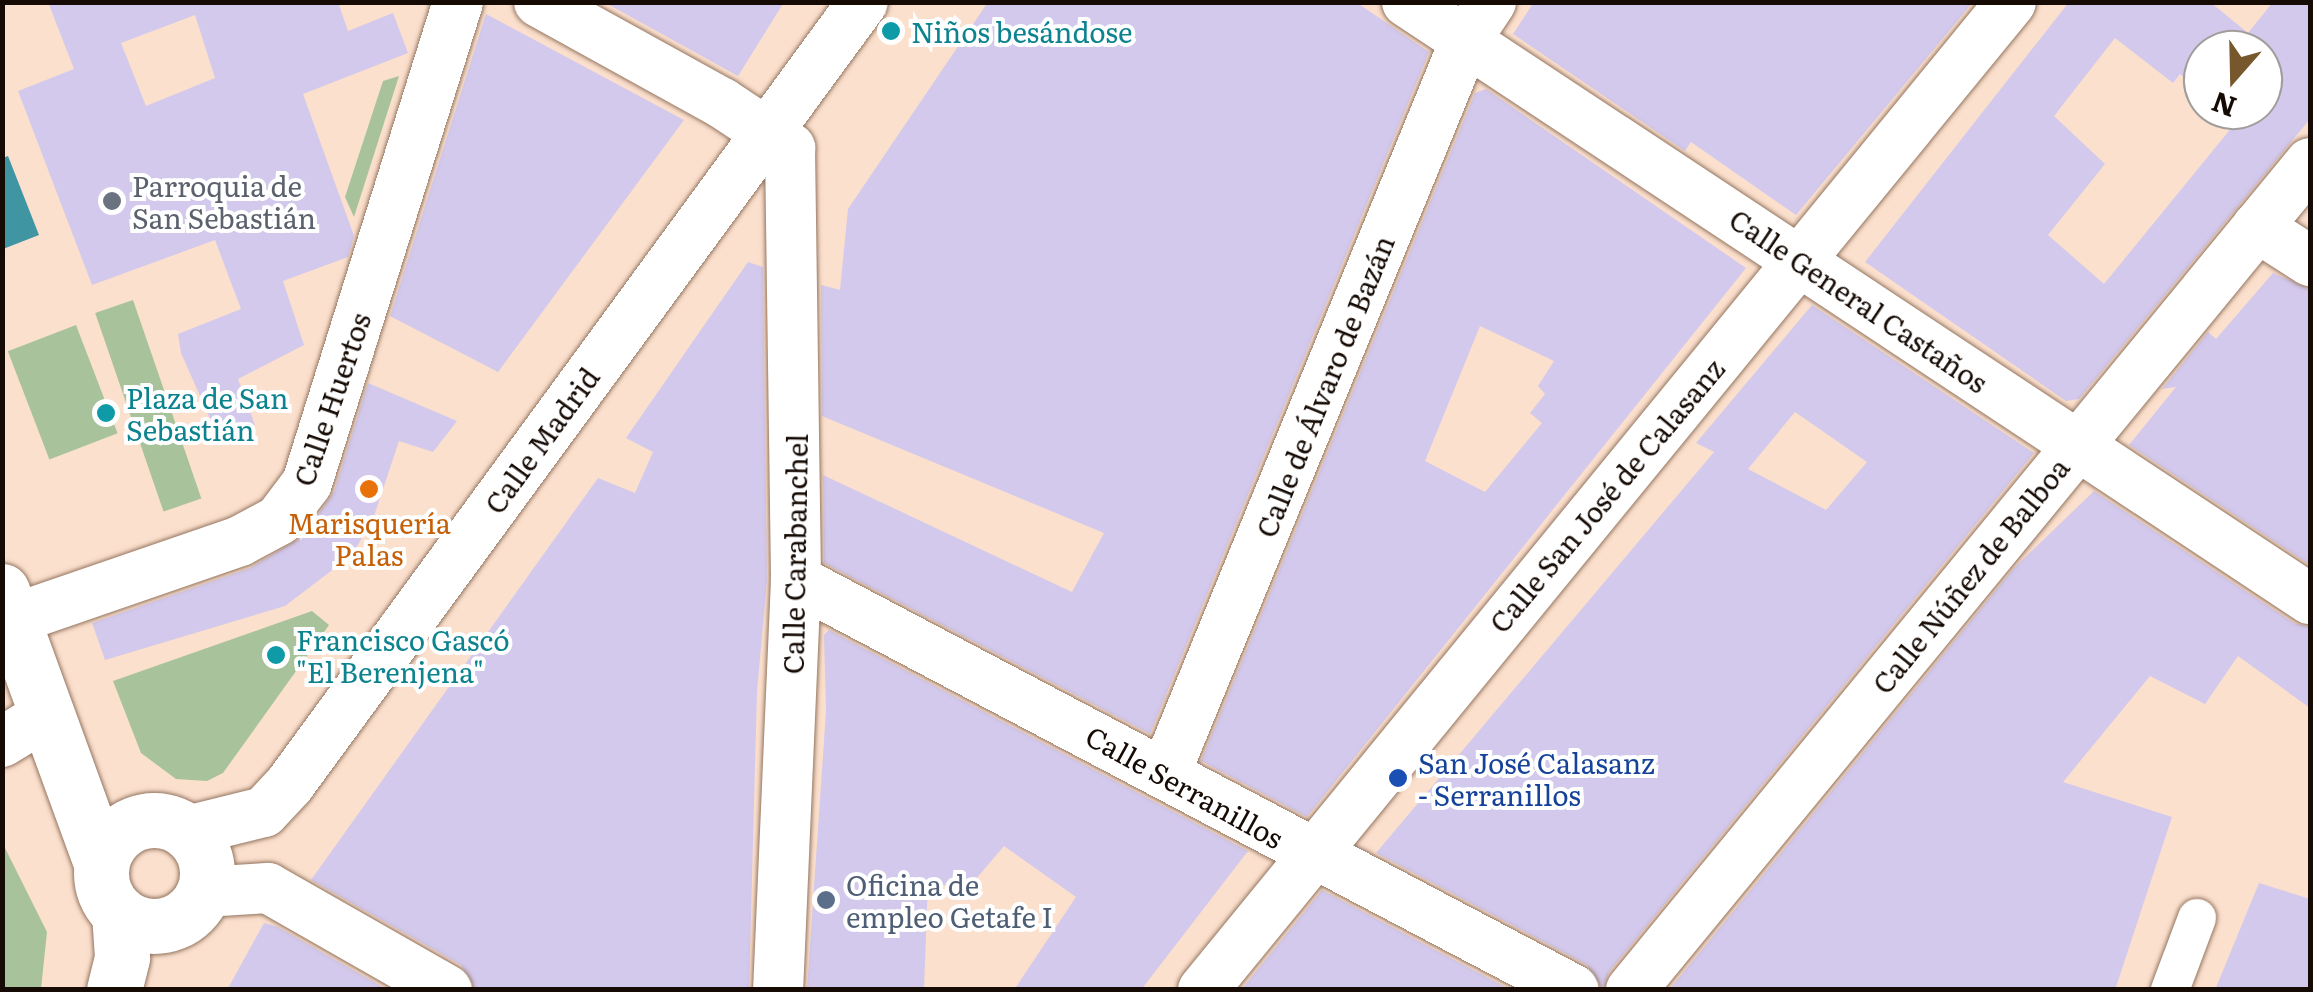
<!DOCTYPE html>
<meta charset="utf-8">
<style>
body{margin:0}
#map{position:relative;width:2313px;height:992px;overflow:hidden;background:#fbe0cd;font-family:Literata,serif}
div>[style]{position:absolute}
.green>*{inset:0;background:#a8c39b;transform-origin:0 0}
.water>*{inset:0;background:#4095a3}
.building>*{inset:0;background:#d3c9ec}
.roads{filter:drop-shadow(0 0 2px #947560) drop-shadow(0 0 2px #947560)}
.pedestrian>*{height:38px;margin:-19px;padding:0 19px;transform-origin:19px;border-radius:19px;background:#fff}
.minor>*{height:50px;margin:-25px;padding:0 25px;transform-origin:25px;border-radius:25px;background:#fff}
.tertiary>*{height:55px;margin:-27.5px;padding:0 27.5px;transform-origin:27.5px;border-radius:27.5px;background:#fff}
.tertiary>.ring{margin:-27.5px;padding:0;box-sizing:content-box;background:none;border:55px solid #fff;border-radius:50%}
.dots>*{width:28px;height:28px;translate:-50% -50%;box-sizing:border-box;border:5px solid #fff;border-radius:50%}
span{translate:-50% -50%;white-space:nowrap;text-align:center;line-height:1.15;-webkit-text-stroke:8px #fff;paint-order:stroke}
.culture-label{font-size:28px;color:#0d838f}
.left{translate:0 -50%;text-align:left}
.worship-label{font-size:28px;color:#5b616d}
.street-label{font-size:28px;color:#150a04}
.food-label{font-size:28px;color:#c56008}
.transit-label{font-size:28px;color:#164399}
.service-label{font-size:28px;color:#4e5e75}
.frame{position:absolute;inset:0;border:5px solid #150a04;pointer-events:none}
.north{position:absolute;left:2183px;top:30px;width:100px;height:100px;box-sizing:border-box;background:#fff;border:2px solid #a19d9b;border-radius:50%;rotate:200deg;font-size:28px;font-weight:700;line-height:40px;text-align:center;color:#150a04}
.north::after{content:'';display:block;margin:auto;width:35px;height:45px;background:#77582d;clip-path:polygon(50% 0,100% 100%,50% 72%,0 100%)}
</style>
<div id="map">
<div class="green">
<i style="clip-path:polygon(399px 76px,354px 217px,345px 197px,383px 81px)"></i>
<i style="left:133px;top:300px;width:210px;height:40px;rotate:71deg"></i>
<i style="left:76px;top:325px;width:116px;height:73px;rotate:69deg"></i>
<i style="clip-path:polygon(312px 611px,329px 625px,223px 773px,207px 781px,176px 779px,141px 753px,113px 681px)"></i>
<i style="clip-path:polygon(3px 844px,47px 932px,41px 989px,3px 989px)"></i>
</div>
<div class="water">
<i style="clip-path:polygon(8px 156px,39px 235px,3px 249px,3px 158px)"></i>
</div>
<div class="building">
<i style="clip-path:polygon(evenodd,48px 2px,338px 2px,348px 31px,393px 13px,408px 53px,303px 94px,354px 236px,348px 257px,283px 281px,304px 345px,238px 379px,255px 425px,219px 439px,181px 353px,178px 334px,241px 309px,215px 240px,92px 285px,18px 91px,74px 69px,48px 2px,195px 15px,215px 78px,146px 106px,121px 43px,195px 15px)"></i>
<i style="clip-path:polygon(604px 2px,784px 2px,738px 76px)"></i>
<i style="clip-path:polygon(988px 2px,1356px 2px,1429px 52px,1150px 734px,824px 563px,823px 475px,1072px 592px,1104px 533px,822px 416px,821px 285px,840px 290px,848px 209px)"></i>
<i style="clip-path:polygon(1534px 2px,1973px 2px,1796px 215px,1691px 142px,1685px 151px,1513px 34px)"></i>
<i style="clip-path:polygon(evenodd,2069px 2px,2210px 2px,2248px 33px,2273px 2px,2310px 2px,2310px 119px,2079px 399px,2066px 401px,1865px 262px,2069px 2px,2115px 38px,2173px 83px,2180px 74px,2203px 93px,2203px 50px,2263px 50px,2263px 110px,2224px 110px,2237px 121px,2104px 284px,2048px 235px,2105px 164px,2054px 116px,2115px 38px)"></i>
<i style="clip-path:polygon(486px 14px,684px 120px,498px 372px,390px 316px)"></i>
<i style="clip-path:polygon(evenodd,1486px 89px,1746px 268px,1307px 817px,1201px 761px,1475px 93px,1486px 89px,1480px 326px,1554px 361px,1538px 386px,1545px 394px,1530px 413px,1542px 423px,1485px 492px,1425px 461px,1480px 326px)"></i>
<i style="clip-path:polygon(748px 262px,763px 267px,767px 580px,757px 692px,749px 990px,476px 990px,461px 965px,311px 880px,598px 478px,635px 493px,653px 452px,626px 438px)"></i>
<i style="clip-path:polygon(2273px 273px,2310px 289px,2310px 565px,2129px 445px,2176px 387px,2162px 389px,2208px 332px,2216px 339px)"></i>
<i style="clip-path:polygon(evenodd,1812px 305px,2034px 453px,1609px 972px,1603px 990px,1587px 965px,1376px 853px,1714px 452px,1696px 443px,1812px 305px,1795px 412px,1867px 462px,1826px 510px,1748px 469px,1795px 412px)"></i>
<i style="clip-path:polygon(368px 383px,457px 421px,433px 452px,399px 441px,373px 519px,352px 555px,285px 606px,105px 660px,92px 623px,250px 568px,302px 537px,334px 492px)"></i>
<i style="clip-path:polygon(2094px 491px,2294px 623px,2310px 627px,2310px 708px,2238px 656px,2205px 704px,2150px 676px,2063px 782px,2172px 817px,2115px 990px,1669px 990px,2014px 568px)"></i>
<i style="clip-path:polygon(829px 630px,1248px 851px,1141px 990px,1014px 990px,1076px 897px,1004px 846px,964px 893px,928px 879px,924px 990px,807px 990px,826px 711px,824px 635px)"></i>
<i style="clip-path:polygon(2259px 883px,2310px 899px,2310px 990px,2215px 990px)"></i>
<i style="clip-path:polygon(1322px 890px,1511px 990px,1241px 990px)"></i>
<i style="clip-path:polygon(264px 923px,278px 927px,388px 990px,227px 990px)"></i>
</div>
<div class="roads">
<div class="pedestrian">
<i style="left:2170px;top:990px;width:77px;rotate:-69.4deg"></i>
</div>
<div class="minor">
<i style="left:539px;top:2px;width:209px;rotate:28.9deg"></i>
<i style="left:722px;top:103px;width:82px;rotate:33.5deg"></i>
<i style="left:790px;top:148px;width:432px;rotate:89.2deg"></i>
<i style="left:796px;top:580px;width:410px;rotate:92.5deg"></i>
<i style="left:1407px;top:2px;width:1083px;rotate:33.47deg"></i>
<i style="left:2257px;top:227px;width:63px;rotate:32.7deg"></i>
<i style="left:796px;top:580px;width:879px;rotate:27.79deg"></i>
<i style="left:14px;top:619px;width:239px;rotate:-19deg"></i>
<i style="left:240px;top:541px;width:44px;rotate:-28.3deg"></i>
<i style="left:279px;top:520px;width:46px;rotate:-52.9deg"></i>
<i style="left:307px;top:483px;width:504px;rotate:-72.57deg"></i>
<i style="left:2px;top:742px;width:54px;rotate:-31.3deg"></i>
<i style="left:1165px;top:774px;width:792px;rotate:-67.74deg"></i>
<i style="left:1465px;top:41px;width:47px;rotate:-56.3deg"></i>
<i style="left:187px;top:831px;width:79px;rotate:-13.9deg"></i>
<i style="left:264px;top:812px;width:38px;rotate:-47deg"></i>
<i style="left:290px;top:784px;width:969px;rotate:-53.77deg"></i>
<i style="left:204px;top:892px;width:64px;rotate:-3.6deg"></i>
<i style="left:268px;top:888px;width:206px;rotate:29.7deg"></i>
<i style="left:1203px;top:990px;width:1276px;rotate:-50.72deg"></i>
<i style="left:1631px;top:990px;width:1070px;rotate:-50.61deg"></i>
</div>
<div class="tertiary">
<i style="left:2px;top:591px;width:289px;rotate:70deg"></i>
<i class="ring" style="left:101px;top:820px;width:51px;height:51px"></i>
<i style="left:114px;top:990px;width:34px;rotate:-76deg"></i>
<i style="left:122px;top:957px;width:44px;rotate:-93.9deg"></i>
</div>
</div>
<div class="dots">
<i style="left:891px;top:31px;background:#0f9aa8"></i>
<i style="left:112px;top:201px;background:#6b7280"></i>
<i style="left:106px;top:413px;background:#0f9aa8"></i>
<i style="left:369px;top:489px;background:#e8710a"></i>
<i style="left:276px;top:655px;background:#0f9aa8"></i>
<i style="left:1398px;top:778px;background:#1a4fb4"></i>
<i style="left:826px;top:900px;background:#5c6f8a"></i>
</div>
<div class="culture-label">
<span class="left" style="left:911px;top:31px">Niños besándose</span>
<span class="left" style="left:126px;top:413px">Plaza de San<br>Sebastián</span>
<span class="left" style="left:296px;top:655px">Francisco Gascó<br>"El Berenjena"</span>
</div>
<div class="worship-label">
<span class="left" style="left:132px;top:201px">Parroquia de<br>San Sebastián</span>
</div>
<div class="street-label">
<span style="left:1859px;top:300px;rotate:34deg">Calle General Castaños</span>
<span style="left:1324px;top:386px;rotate:-68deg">Calle de Álvaro de Bazán</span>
<span style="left:331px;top:399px;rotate:-71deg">Calle Huertos</span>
<span style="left:541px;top:440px;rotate:-54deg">Calle Madrid</span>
<span style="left:1606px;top:495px;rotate:-50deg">Calle San José de Calasanz</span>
<span style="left:794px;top:554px;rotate:-89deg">Calle Carabanchel</span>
<span style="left:1970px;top:575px;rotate:-51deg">Calle Núñez de Balboa</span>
<span style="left:1185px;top:786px;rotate:29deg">Calle Serranillos</span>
</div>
<div class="food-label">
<span style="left:369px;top:538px">Marisquería<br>Palas</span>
</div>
<div class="transit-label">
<span class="left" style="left:1418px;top:778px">San José Calasanz<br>- Serranillos</span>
</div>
<div class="service-label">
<span class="left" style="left:846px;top:900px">Oficina de<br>empleo Getafe I</span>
</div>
<div class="frame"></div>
<div class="north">N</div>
</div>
